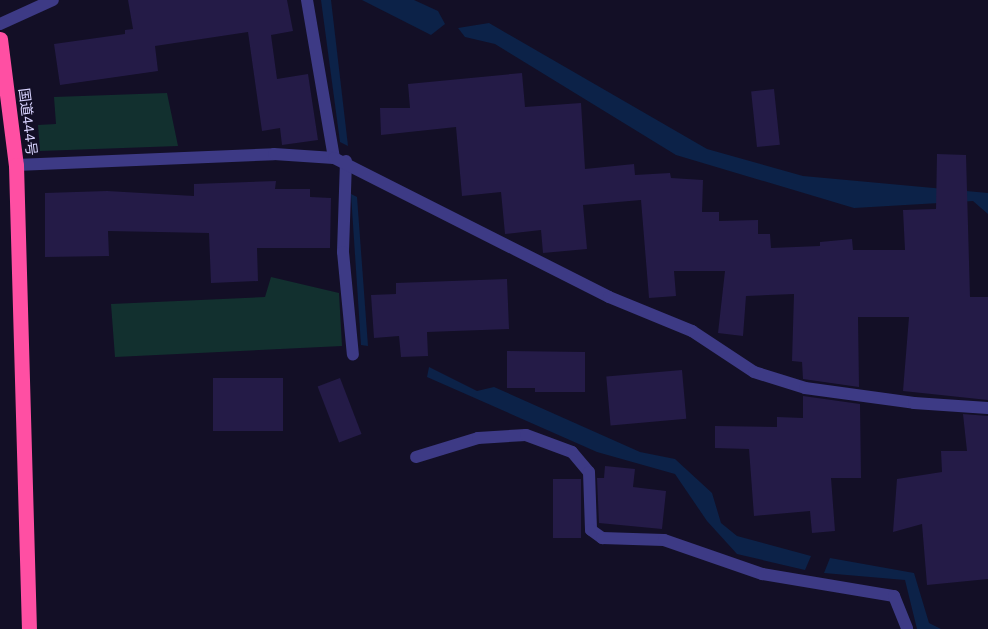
<!DOCTYPE html>
<meta charset="utf-8">
<style>
body{margin:0}
#map{position:relative;width:988px;height:629px;overflow:hidden;background:#130f26;font-family:Figtree,"Noto Sans JP",sans-serif}
div>[style]{position:absolute}
.green>*{inset:0;background:#12302f}
.water>*{inset:0;background:#0c2248}
.building>*{inset:0;background:#241b47;transform-origin:0 0}
.street>*{height:12px;margin:-6px;padding:0 6px;transform-origin:6px;border-radius:6px;background:#3d3a85}
.highway>*{height:15px;margin:-7.5px;padding:0 7.5px;transform-origin:7.5px;border-radius:7.5px;background:#ff4fa3}
span{translate:-50% -50%;white-space:nowrap;text-align:center;line-height:1.15;-webkit-text-stroke:4px #130f26;paint-order:stroke}
.street-label{font-size:14px;color:#d9d4ff}
</style>
<div id="map">
<div class="green">
<i style="clip-path:polygon(167px 93px,178px 146px,40px 151px,38px 125px,56px 124px,54px 97px)"></i>
<i style="clip-path:polygon(271px 277px,339px 293px,342px 346px,115px 357px,111px 304px,265px 297px)"></i>
</div>
<div class="water">
<i style="clip-path:polygon(321px 0,331px 0,348px 146px,340px 142px)"></i>
<i style="clip-path:polygon(362px 0,414px 0,438px 11px,445px 24px,431px 35px)"></i>
<i style="clip-path:polygon(489px 23px,707px 149px,803px 176px,988px 193px,988px 214px,973px 201px,854px 208px,676px 155px,495px 44px,465px 37px,458px 28px)"></i>
<i style="clip-path:polygon(351px 194px,357px 197px,368px 346px,361px 345px)"></i>
<i style="clip-path:polygon(429px 367px,477px 391px,494px 387px,640px 452px,675px 459px,712px 493px,721px 523px,737px 536px,811px 556px,805px 570px,737px 554px,707px 521px,675px 474px,597px 452px,427px 377px)"></i>
<i style="clip-path:polygon(830px 558px,914px 573px,929px 623px,941px 629px,917px 629px,905px 580px,824px 573px)"></i>
</div>
<div class="building">
<i style="clip-path:polygon(128px 0,287px 0,293px 31px,271px 35px,277px 79px,308px 74px,318px 140px,282px 145px,280px 128px,262px 131px,248px 32px,155px 46px,158px 71px,60px 85px,54px 44px,125px 34px,125px 30px,133px 29px)"></i>
<i style="clip-path:polygon(522px 73px,525px 107px,581px 103px,585px 169px,634px 164px,635px 175px,670px 173px,671px 178px,703px 180px,702px 212px,719px 212px,719px 221px,758px 220px,758px 234px,770px 234px,771px 248px,820px 246px,820px 242px,852px 239px,853px 250px,905px 250px,903px 210px,936px 209px,937px 154px,966px 155px,970px 297px,988px 297px,988px 400px,903px 391px,909px 317px,858px 317px,859px 387px,803px 379px,802px 362px,792px 361px,794px 294px,746px 296px,743px 336px,718px 333px,725px 271px,674px 271px,676px 296px,649px 298px,641px 200px,583px 205px,587px 249px,543px 253px,541px 230px,505px 234px,501px 192px,462px 196px,456px 127px,381px 135px,380px 108px,410px 108px,408px 84px)"></i>
<i style="left:774px;top:89px;width:56px;height:23px;rotate:84deg"></i>
<i style="clip-path:polygon(276px 181px,275px 189px,310px 189px,310px 197px,331px 198px,330px 248px,257px 248px,258px 281px,211px 283px,209px 233px,108px 231px,109px 256px,45px 257px,45px 193px,107px 191px,194px 196px,194px 184px)"></i>
<i style="clip-path:polygon(507px 279px,509px 329px,427px 332px,428px 356px,401px 357px,399px 336px,374px 338px,371px 295px,396px 294px,396px 283px)"></i>
<i style="clip-path:polygon(507px 351px,585px 352px,585px 392px,535px 392px,535px 388px,507px 388px)"></i>
<i style="left:682px;top:370px;width:49px;height:76px;rotate:85deg"></i>
<i style="left:213px;top:378px;width:70px;height:53px"></i>
<i style="left:340px;top:378px;width:60px;height:24px;rotate:69deg"></i>
<i style="clip-path:polygon(803px 396px,860px 404px,861px 478px,831px 478px,835px 531px,812px 533px,810px 511px,754px 516px,749px 449px,715px 448px,715px 426px,777px 427px,777px 417px,803px 418px)"></i>
<i style="clip-path:polygon(963px 414px,988px 416px,988px 579px,927px 585px,922px 524px,893px 532px,897px 479px,942px 472px,941px 451px,967px 451px)"></i>
<i style="clip-path:polygon(605px 466px,635px 469px,633px 487px,666px 491px,662px 529px,599px 523px,597px 478px,604px 478px)"></i>
<i style="left:581px;top:479px;width:59px;height:28px;rotate:90deg"></i>
</div>
<div class="street">
<i style="left:307px;top:0;width:160px;rotate:80.3deg"></i>
<i style="left:0;top:24px;width:58px;rotate:-24.4deg"></i>
<i style="left:346px;top:161px;width:91px;rotate:91.9deg"></i>
<i style="left:343px;top:252px;width:103px;rotate:84.5deg"></i>
<i style="left:16px;top:165px;width:258px;rotate:-2.4deg"></i>
<i style="left:274px;top:154px;width:60px;rotate:3.8deg"></i>
<i style="left:334px;top:158px;width:308px;rotate:26.8deg"></i>
<i style="left:609px;top:297px;width:90px;rotate:22.3deg"></i>
<i style="left:692px;top:331px;width:74px;rotate:33.5deg"></i>
<i style="left:754px;top:372px;width:53px;rotate:17.4deg"></i>
<i style="left:805px;top:388px;width:110px;rotate:7.8deg"></i>
<i style="left:914px;top:403px;width:74px;rotate:3.9deg"></i>
<i style="left:416px;top:457px;width:65px;rotate:-17deg"></i>
<i style="left:478px;top:438px;width:48px;rotate:-3.6deg"></i>
<i style="left:526px;top:435px;width:49px;rotate:20.3deg"></i>
<i style="left:572px;top:452px;width:26px;rotate:50deg"></i>
<i style="left:589px;top:472px;width:58px;rotate:88deg"></i>
<i style="left:591px;top:530px;width:14px;rotate:36deg"></i>
<i style="left:602px;top:538px;width:62px;rotate:1.8deg"></i>
<i style="left:664px;top:540px;width:104px;rotate:19.1deg"></i>
<i style="left:762px;top:574px;width:134px;rotate:9.5deg"></i>
<i style="left:894px;top:596px;width:35px;rotate:68deg"></i>
</div>
<div class="highway">
<i style="left:0;top:39px;width:127px;rotate:82.8deg"></i>
<i style="left:16px;top:165px;width:464px;rotate:88.4deg"></i>
</div>
<div class="street-label">
<span style="left:27px;top:122px;rotate:83deg">国道444号</span>
</div>
</div>
